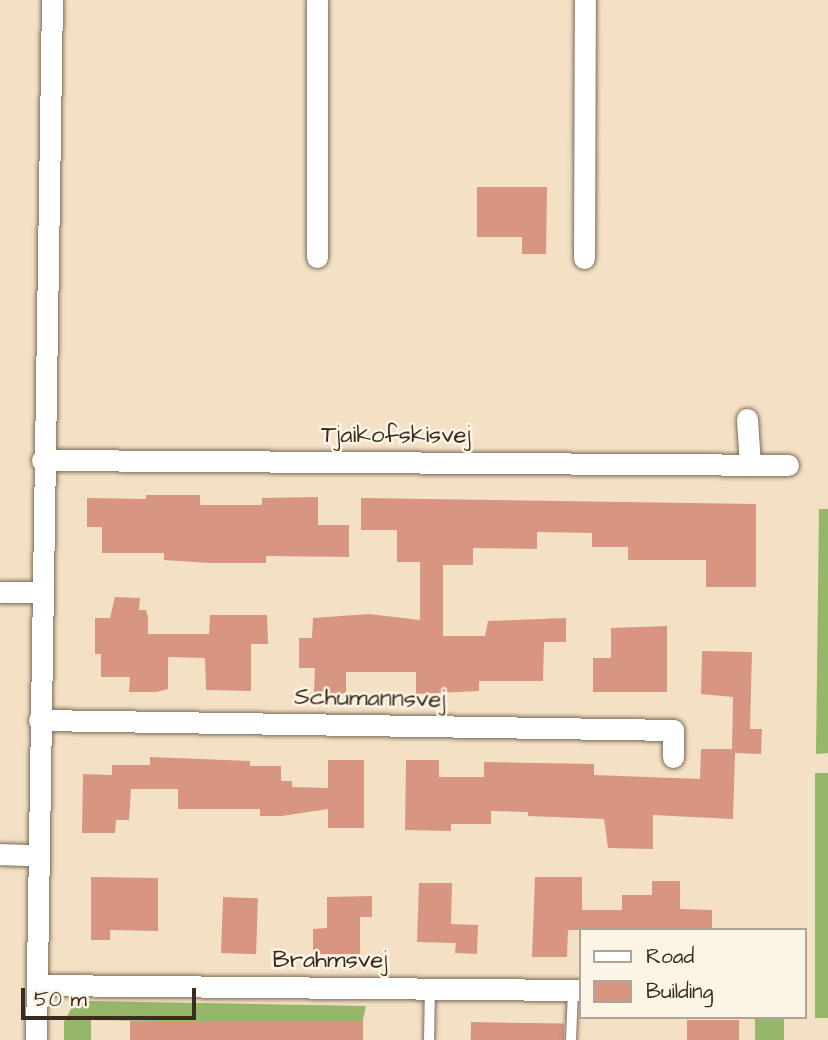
<!DOCTYPE html>
<style>
body{margin:0}
#map{position:relative;width:828px;height:1040px;overflow:hidden;background:#f4e1c5;font-family:"Architects Daughter",sans-serif}
div>[style]{position:absolute}
.forest>*{inset:0;background:#96b669;transform-origin:0 0}
.building>*{inset:0;background:#d79582;transform-origin:0 0}
.roads{filter:drop-shadow(0 0 2px #7c6a58) drop-shadow(0 0 2px #7c6a58)}
.lane>*{height:10px;margin:-5px;padding:0 5px;transform-origin:5px;border-radius:5px;background:#fff}
.street>*{height:21px;margin:-10.5px;padding:0 10.5px;transform-origin:10.5px;border-radius:10.5px;background:#fff}
span{translate:-50% -50%;white-space:nowrap;text-align:center;line-height:1.15;-webkit-text-stroke:5px #fcf5e5;paint-order:stroke}
.street-label{font-size:24px;color:#3b2a1e}
.legend{position:absolute;left:579px;top:928px;width:228px;height:91px;box-sizing:border-box;background:#fcf5e5;border:2px solid #afa495;margin:0;padding:9px 12px;list-style:none;font-size:21px;color:#3b2a1e}
.legend li{display:flex;align-items:center;gap:14px;height:35px}
.legend b{width:35px;border:2px solid #afa495}
.scale{position:absolute;left:21px;top:988px;width:175px;height:32px;box-sizing:border-box;border:4px solid #3b2a1e;border-top:0;padding-left:9px;font-size:21px;line-height:24px;white-space:nowrap;color:#3b2a1e;-webkit-text-stroke:5px #fcf5e5;paint-order:stroke}
</style>
<div id="map">
<div class="forest">
<i style="clip-path:polygon(819px 509px,828px 509px,828px 753px,816px 754px)"></i>
<i style="left:815px;top:773px;width:13px;height:245px"></i>
<i style="clip-path:polygon(86px 1001px,366px 1006px,362px 1024px,91px 1020px,91px 1040px,64px 1040px,64px 1022px,72px 1007px)"></i>
<i style="left:755px;top:1017px;width:29px;height:23px"></i>
</div>
<div class="building">
<i style="clip-path:polygon(477px 187px,547px 187px,546px 254px,522px 254px,522px 237px,477px 237px)"></i>
<i style="clip-path:polygon(146px 495px,200px 495px,200px 505px,262px 505px,262px 498px,318px 497px,318px 525px,349px 525px,349px 557px,266px 556px,266px 563px,209px 563px,164px 560px,164px 553px,102px 553px,102px 527px,87px 527px,87px 498px,146px 499px)"></i>
<i style="clip-path:polygon(361px 498px,756px 504px,756px 587px,706px 587px,706px 560px,628px 560px,628px 547px,592px 547px,592px 533px,537px 532px,537px 549px,473px 548px,473px 565px,443px 565px,443px 636px,485px 636px,488px 621px,566px 618px,566px 642px,544px 642px,543px 681px,479px 681px,479px 691px,416px 694px,416px 672px,346px 672px,346px 694px,314px 693px,315px 668px,299px 668px,299px 638px,312px 638px,313px 618px,369px 614px,420px 620px,420px 562px,397px 562px,397px 530px,361px 530px)"></i>
<i style="clip-path:polygon(115px 597px,140px 598px,139px 610px,146px 610px,148px 618px,148px 634px,209px 634px,210px 615px,267px 615px,268px 644px,251px 644px,251px 691px,206px 690px,205px 658px,168px 657px,168px 689px,156px 692px,129px 692px,130px 677px,101px 677px,101px 654px,95px 654px,95px 618px,110px 618px)"></i>
<i style="clip-path:polygon(667px 626px,667px 692px,593px 692px,593px 658px,611px 658px,611px 628px)"></i>
<i style="clip-path:polygon(702px 651px,752px 652px,750px 729px,762px 729px,761px 754px,735px 753px,733px 819px,653px 815px,653px 849px,608px 848px,604px 819px,528px 816px,528px 812px,491px 811px,491px 824px,451px 824px,451px 831px,405px 830px,406px 760px,439px 760px,439px 777px,484px 777px,484px 762px,594px 764px,594px 775px,700px 779px,701px 749px,732px 749px,733px 697px,701px 694px)"></i>
<i style="clip-path:polygon(150px 757px,250px 761px,250px 766px,281px 766px,281px 781px,292px 781px,292px 787px,328px 788px,328px 760px,364px 760px,364px 828px,328px 828px,328px 809px,282px 816px,260px 816px,260px 809px,178px 809px,178px 789px,131px 789px,129px 820px,116px 820px,115px 833px,82px 833px,83px 774px,112px 775px,112px 765px,150px 765px)"></i>
<i style="clip-path:polygon(91px 877px,158px 878px,158px 931px,110px 930px,110px 940px,91px 940px)"></i>
<i style="clip-path:polygon(535px 877px,582px 877px,582px 910px,622px 910px,622px 895px,652px 895px,652px 881px,680px 881px,680px 909px,712px 910px,712px 930px,568px 930px,567px 957px,532px 957px)"></i>
<i style="clip-path:polygon(419px 883px,452px 883px,451px 924px,478px 925px,477px 954px,455px 953px,456px 943px,417px 942px)"></i>
<i style="clip-path:polygon(372px 896px,372px 917px,360px 917px,360px 954px,313px 954px,313px 929px,327px 928px,327px 897px)"></i>
<i style="left:223px;top:897px;width:35px;height:56px;rotate:2deg"></i>
<i style="left:687px;top:1020px;width:52px;height:20px"></i>
<i style="left:130px;top:1021px;width:233px;height:19px"></i>
<i style="left:471px;top:1022px;width:93px;height:18px;rotate:1deg"></i>
</div>
<div class="roads">
<div class="lane">
<i style="left:429px;top:1040px;width:52px;rotate:-88.9deg"></i>
<i style="left:571px;top:1040px;width:50px;rotate:-87.7deg"></i>
</div>
<div class="street">
<i style="left:317px;top:0;width:257px;rotate:90deg"></i>
<i style="left:584px;top:258px;width:258px;rotate:-89.8deg"></i>
<i style="left:747px;top:419px;width:46px;rotate:86.3deg"></i>
<i style="left:42px;top:460px;width:746px;rotate:0.38deg"></i>
<i style="left:0;top:592px;width:41px"></i>
<i style="left:39px;top:720px;width:634px;rotate:0.9deg"></i>
<i style="left:673px;top:730px;width:27px;rotate:90deg"></i>
<i style="left:0;top:854px;width:38px;rotate:2deg"></i>
<i style="left:37px;top:985px;width:544px;rotate:0.53deg"></i>
<i style="left:36px;top:1040px;width:1040px;rotate:-89.12deg"></i>
</div>
</div>
<div class="street-label">
<span style="left:396px;top:436px">Tjaikofskisvej</span>
<span style="left:370px;top:699px;rotate:1deg">Schumannsvej</span>
<span style="left:330px;top:961px">Brahmsvej</span>
</div>
<ul class="legend">
<li><b style="height:9px;background:#fff"></b>Road</li>
<li><b style="height:19px;background:#d79582"></b>Building</li>
</ul>
<div class="scale">50 m</div>
</div>
